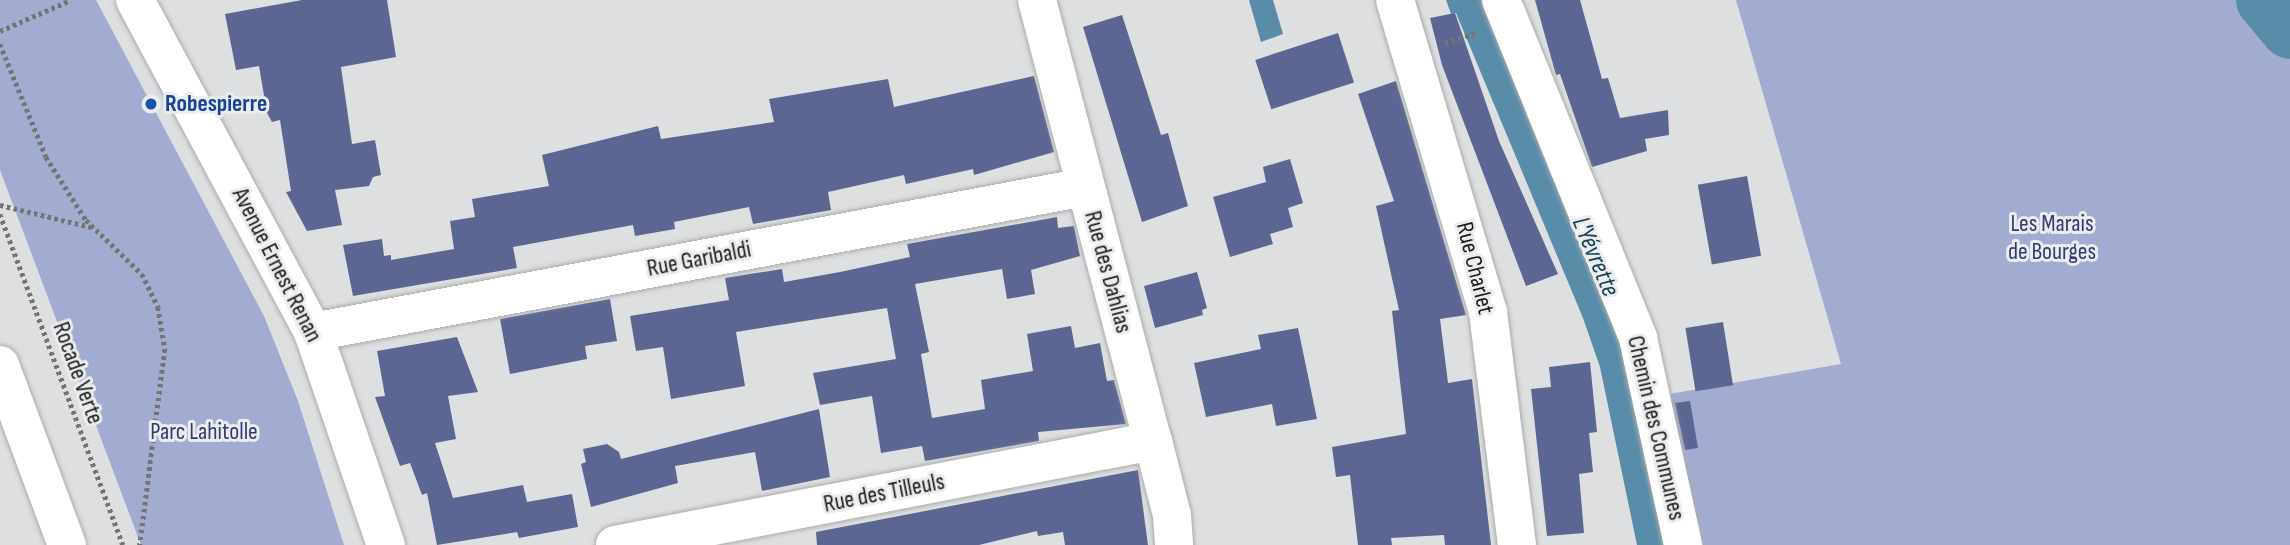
<!DOCTYPE html>
<meta charset="utf-8">
<style>
body{margin:0}
#map{position:relative;width:2290px;height:545px;overflow:hidden;background:#dedfe0;font-family:"Sofia Sans Condensed",sans-serif}
div>[style]{position:absolute}
.green>*{inset:0;background:#a2acd1}
.water>*{inset:0;background:#588ca9}
.river>*{height:58px;margin:-29px;padding:0 29px;transform-origin:29px;border-radius:29px;background:#588ca9}
.building>*{inset:0;background:#5c6692;transform-origin:0 0}
.path>*{height:4.5px;margin-top:-2.25px;transform-origin:0;background:repeating-linear-gradient(90deg,#747475 0 3.5px,transparent 0 7px)}
.roads{filter:drop-shadow(0 0 2px #ababac) drop-shadow(0 0 2px #ababac)}
.minor>*{height:38px;margin:-19px;padding:0 19px;transform-origin:19px;border-radius:19px;background:#fff}
.major>*{height:38px;margin:-19px;padding:0 19px;transform-origin:19px;border-radius:19px;background:#fff}
.dots>*{width:19px;height:19px;translate:-50% -50%;box-sizing:border-box;border:4px solid #ebeced;border-radius:50%}
span{translate:-50% -50%;white-space:nowrap;text-align:center;line-height:1.15;-webkit-text-stroke:6px #ebeced;paint-order:stroke}
.transit-label{font-size:24px;color:#164399;font-weight:700}
.left{translate:0 -50%;text-align:left}
.park-label{font-size:24px;color:#303a75}
.street-label{font-size:24px;color:#1a1a1b}
.water-label{font-size:26px;color:#133f55;font-style:italic}
</style>
<div id="map">
<div class="green">
<i style="clip-path:polygon(0 0,96px 0,264px 316px,298px 401px,344px 545px,141px 545px,0 170px)"></i>
<i style="clip-path:polygon(1736px 0,2290px 0,2290px 545px,1645px 545px,1635px 400px,1841px 364px)"></i>
</div>
<div class="water">
<i style="clip-path:polygon(1249px 0,1273px 0,1283px 34px,1261px 42px)"></i>
<i style="clip-path:polygon(1446px 0,1483px 0,1621px 338px,1665px 545px,1637px 545px,1600px 367px,1583px 318px,1456px 13px,1451px 14px)"></i>
<i style="clip-path:polygon(2236px 0,2264px 0,2290px 33px,2290px 57px)"></i>
</div>
<div class="river">
<i style="left:2265px;top:0;width:39px;rotate:50deg"></i>
</div>
<div class="building">
<i style="clip-path:polygon(302px 0,387px 0,396px 57px,341px 67px,352px 144px,375px 140px,381px 175px,373px 177px,369px 186px,335px 190px,342px 225px,307px 231px,286px 192px,291px 191px,280px 120px,272px 122px,267px 113px,259px 66px,236px 70px,225px 14px)"></i>
<i style="clip-path:polygon(1535px 0,1580px 0,1602px 79px,1608px 78px,1620px 118px,1668px 110px,1669px 135px,1645px 139px,1647px 151px,1592px 167px,1560px 74px,1556px 75px)"></i>
<i style="clip-path:polygon(1455px 13px,1499px 141px,1558px 274px,1526px 286px,1442px 65px,1430px 18px)"></i>
<i style="clip-path:polygon(1122px 15px,1161px 135px,1168px 133px,1188px 206px,1142px 222px,1083px 27px)"></i>
<i style="left:1338px;top:33px;width:52px;height:87px;rotate:72deg"></i>
<i style="clip-path:polygon(1034px 76px,1054px 152px,974px 175px,973px 169px,906px 184px,904px 175px,828px 192px,831px 210px,753px 224px,749px 207px,674px 222px,675px 229px,635px 236px,633px 225px,513px 247px,517px 268px,353px 296px,343px 245px,382px 239px,384px 256px,391px 255px,391px 260px,454px 249px,450px 221px,475px 217px,472px 199px,549px 186px,542px 155px,658px 126px,661px 139px,774px 122px,769px 99px,888px 79px,894px 107px)"></i>
<i style="clip-path:polygon(1396px 81px,1466px 315px,1440px 319px,1448px 383px,1472px 379px,1491px 545px,1445px 545px,1444px 535px,1391px 538px,1392px 545px,1358px 545px,1350px 475px,1336px 477px,1332px 447px,1406px 434px,1392px 311px,1399px 310px,1376px 206px,1394px 201px,1358px 94px)"></i>
<i style="clip-path:polygon(1290px 159px,1303px 203px,1288px 208px,1293px 227px,1270px 234px,1273px 244px,1230px 257px,1213px 197px,1266px 182px,1263px 167px)"></i>
<i style="left:1747px;top:176px;width:81px;height:50px;rotate:80deg"></i>
<i style="clip-path:polygon(1057px 217px,1058px 228px,1074px 226px,1080px 256px,1031px 270px,1035px 294px,1007px 299px,1002px 269px,915px 284px,929px 352px,921px 354px,932px 418px,985px 409px,981px 380px,1033px 371px,1027px 334px,1071px 326px,1075px 348px,1100px 343px,1107px 381px,1114px 380px,1126px 424px,1038px 432px,1039px 441px,925px 461px,922px 446px,881px 453px,872px 396px,820px 405px,813px 373px,896px 359px,887px 308px,736px 332px,745px 386px,671px 399px,663px 347px,636px 351px,630px 316px,729px 300px,725px 278px,782px 269px,784px 282px,840px 272px,910px 257px,907px 244px)"></i>
<i style="clip-path:polygon(1197px 272px,1207px 308px,1202px 310px,1203px 315px,1155px 328px,1144px 286px)"></i>
<i style="clip-path:polygon(610px 299px,617px 341px,585px 346px,587px 359px,510px 374px,500px 319px)"></i>
<i style="left:1723px;top:322px;width:64px;height:38px;rotate:81deg"></i>
<i style="clip-path:polygon(1298px 328px,1317px 419px,1276px 426px,1272px 404px,1206px 417px,1194px 363px,1261px 349px,1258px 335px)"></i>
<i style="clip-path:polygon(457px 337px,478px 392px,448px 396px,456px 439px,435px 443px,453px 498px,523px 485px,527px 502px,572px 494px,578px 527px,519px 538px,517px 532px,437px 545px,427px 493px,422px 495px,410px 463px,400px 466px,375px 397px,385px 396px,377px 351px)"></i>
<i style="clip-path:polygon(1590px 362px,1597px 432px,1589px 433px,1593px 472px,1579px 474px,1584px 533px,1547px 536px,1531px 389px,1551px 387px,1549px 367px)"></i>
<i style="clip-path:polygon(1690px 401px,1698px 448px,1685px 450px,1675px 403px)"></i>
<i style="clip-path:polygon(819px 409px,830px 477px,762px 491px,755px 452px,675px 466px,678px 483px,591px 507px,581px 464px,586px 462px,583px 449px,607px 444px,619px 452px,621px 459px)"></i>
<i style="clip-path:polygon(1138px 470px,1148px 545px,1065px 545px,1063px 532px,1038px 536px,1037px 531px,979px 545px,817px 545px,816px 532px)"></i>
</div>
<div class="path">
<i style="left:0;top:31px;width:77px;rotate:-23.6deg"></i>
<i style="left:1445px;top:43px;width:33px;rotate:-18deg"></i>
<i style="left:0;top:44px;width:122px;rotate:67.8deg"></i>
<i style="left:46px;top:157px;width:75px;rotate:57.6deg"></i>
<i style="left:86px;top:220px;width:78px;rotate:44deg"></i>
<i style="left:142px;top:274px;width:37px;rotate:64deg"></i>
<i style="left:158px;top:307px;width:43px;rotate:80.5deg"></i>
<i style="left:165px;top:349px;width:198px;rotate:97.3deg"></i>
<i style="left:0;top:205px;width:94px;rotate:13.6deg"></i>
<i style="left:0;top:214px;width:353px;rotate:69.6deg"></i>
</div>
<div class="roads">
<div class="minor">
<i style="left:1037px;top:0;width:456px;rotate:75.3deg"></i>
<i style="left:1153px;top:441px;width:76px;rotate:75.6deg"></i>
<i style="left:1172px;top:515px;width:30px;rotate:86deg"></i>
<i style="left:1395px;top:0;width:326px;rotate:73.4deg"></i>
<i style="left:1488px;top:312px;width:235px;rotate:82.9deg"></i>
<i style="left:1501px;top:0;width:365px;rotate:67.9deg"></i>
<i style="left:1638px;top:338px;width:212px;rotate:77.7deg"></i>
<i style="left:313px;top:332px;width:785px;rotate:-10.64deg"></i>
<i style="left:0;top:365px;width:192px;rotate:69.6deg"></i>
<i style="left:615px;top:545px;width:548px;rotate:-10.94deg"></i>
</div>
<div class="major">
<i style="left:135px;top:0;width:377px;rotate:61.8deg"></i>
<i style="left:313px;top:332px;width:225px;rotate:71.1deg"></i>
</div>
</div>
<div class="dots">
<i style="left:151px;top:104px;background:#1a4fb4"></i>
</div>
<div class="transit-label">
<span class="left" style="left:165px;top:104px">Robespierre</span>
</div>
<div class="park-label">
<span style="left:2052px;top:238px">Les Marais<br>de Bourges</span>
<span style="left:204px;top:432px">Parc Lahitolle</span>
</div>
<div class="street-label">
<span style="left:699px;top:259px;rotate:-11deg">Rue Garibaldi</span>
<span style="left:277px;top:265px;rotate:63deg">Avenue Ernest Renan</span>
<span style="left:1475px;top:268px;rotate:76deg">Rue Charlet</span>
<span style="left:1108px;top:272px;rotate:75deg">Rue des Dahlias</span>
<span style="left:78px;top:373px;rotate:70deg">Rocade Verte</span>
<span style="left:1656px;top:428px;rotate:77deg">Chemin des Communes</span>
<span style="left:884px;top:493px;rotate:-11deg">Rue des Tilleuls</span>
</div>
<div class="water-label">
<span style="left:1595px;top:257px;rotate:67deg">L'Yévrette</span>
</div>
</div>
